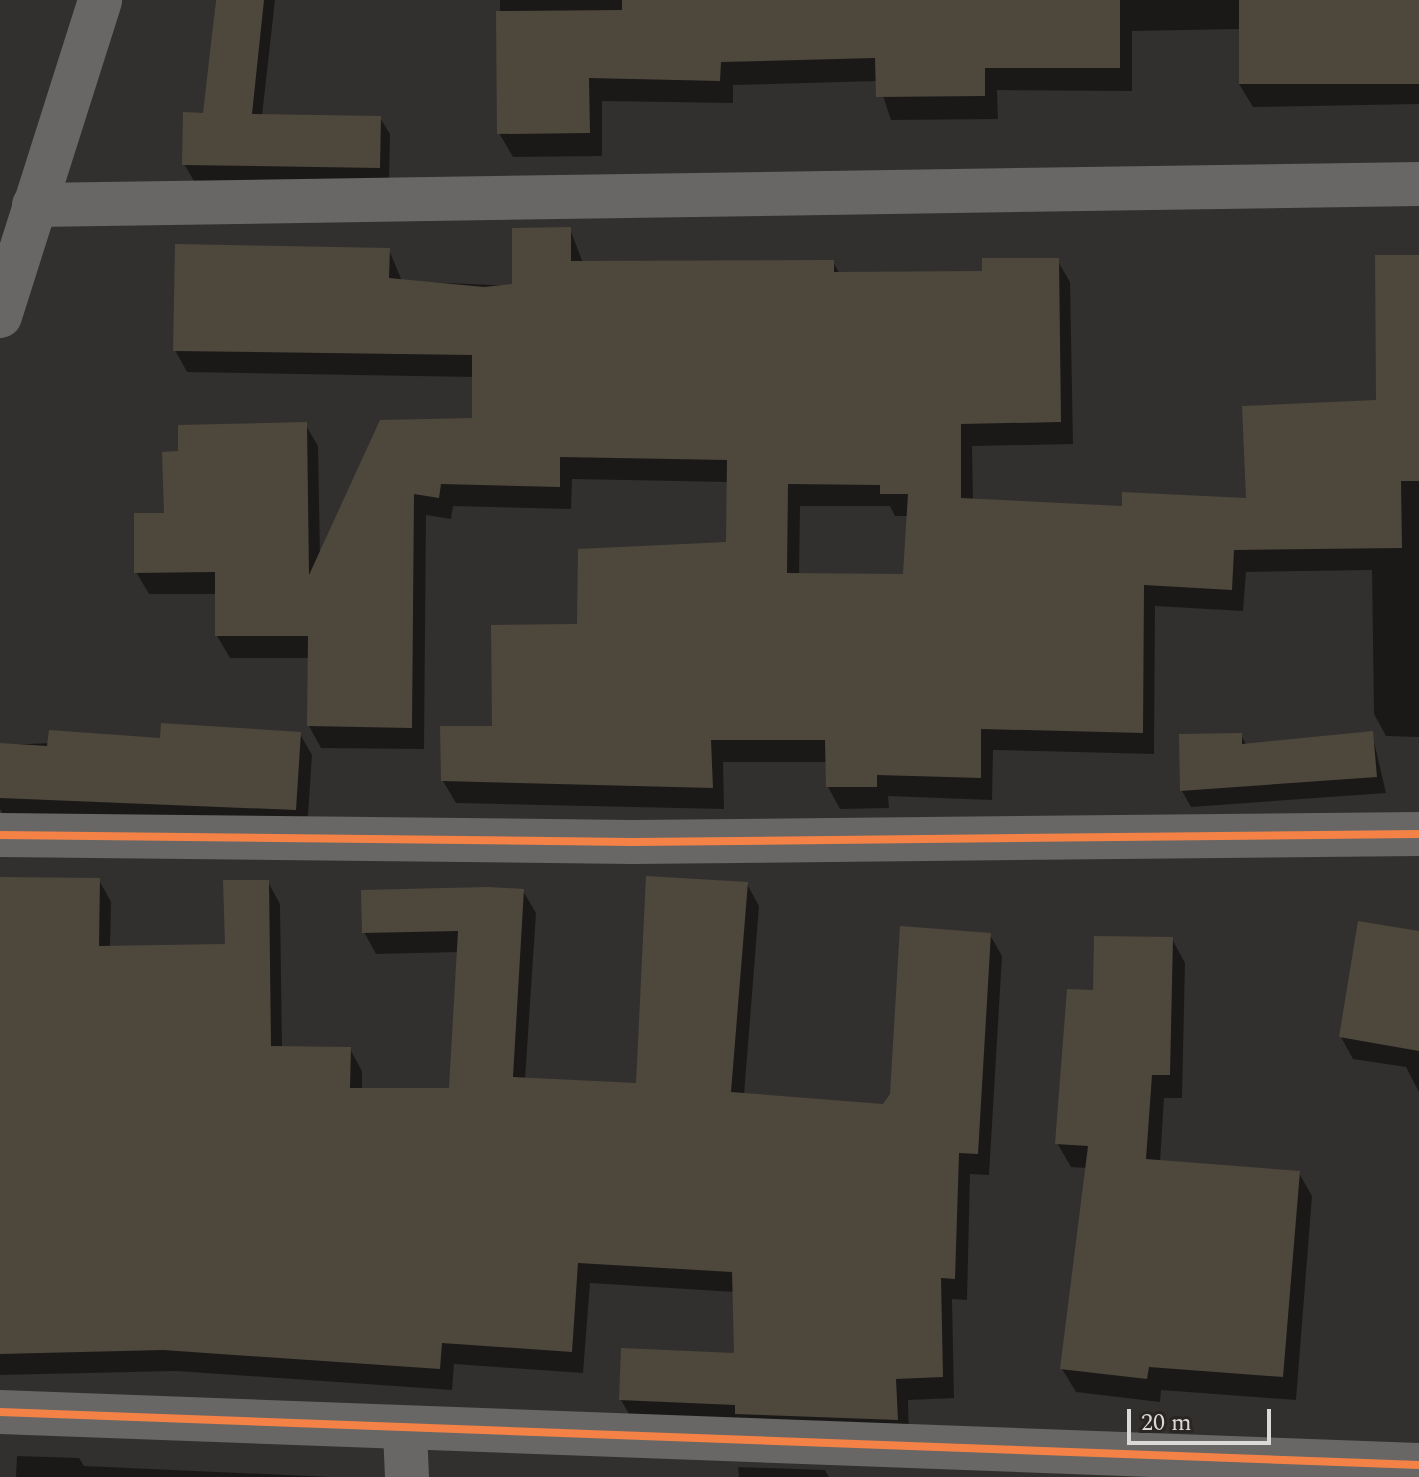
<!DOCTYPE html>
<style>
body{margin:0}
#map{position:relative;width:1419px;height:1477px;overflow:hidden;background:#32302e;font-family:Spectral,serif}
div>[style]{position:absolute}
.shadow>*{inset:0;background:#0007}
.building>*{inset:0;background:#4e473c;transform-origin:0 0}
.minor>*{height:44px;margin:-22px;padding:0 22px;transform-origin:22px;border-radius:22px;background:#686765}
.cycleway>*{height:8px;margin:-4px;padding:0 4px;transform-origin:4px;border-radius:4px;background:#f48246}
span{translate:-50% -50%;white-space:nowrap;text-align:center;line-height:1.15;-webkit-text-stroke:6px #292623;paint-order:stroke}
.scale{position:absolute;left:1127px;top:1409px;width:144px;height:36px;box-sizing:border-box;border:4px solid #dbd9d8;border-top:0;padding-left:10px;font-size:24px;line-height:28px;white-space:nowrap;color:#dbd9d8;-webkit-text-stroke:6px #292623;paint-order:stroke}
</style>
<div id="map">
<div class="shadow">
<i style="clip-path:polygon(216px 0,275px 0,262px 116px,380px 118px,390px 134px,389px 184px,194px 181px,184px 164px,205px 115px)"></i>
<i style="clip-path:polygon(500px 0,1419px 0,1419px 104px,1253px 107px,1239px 84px,1240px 29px,1132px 31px,1132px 91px,997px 90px,998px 119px,891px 120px,878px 81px,733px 85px,733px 103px,602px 101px,602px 156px,513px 157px,499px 133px)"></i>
<i style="clip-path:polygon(evenodd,570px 229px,583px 263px,833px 262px,840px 274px,984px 273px,1057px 260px,1070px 282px,1073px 444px,972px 446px,973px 500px,1124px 508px,1248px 500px,1378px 402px,1419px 257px,1419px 737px,1386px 736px,1374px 714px,1372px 570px,1246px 572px,1243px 611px,1155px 606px,1154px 754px,993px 750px,992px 800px,888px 796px,889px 808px,840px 809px,828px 787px,828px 762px,723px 762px,724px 809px,456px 803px,443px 781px,579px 626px,728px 544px,729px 482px,572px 479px,571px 509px,453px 506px,451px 519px,426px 515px,424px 749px,321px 748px,309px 726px,310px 658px,230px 658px,217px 636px,217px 594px,149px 594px,136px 572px,166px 515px,180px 453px,305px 424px,318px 446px,320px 556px,474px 420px,474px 377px,187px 372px,175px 350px,389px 250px,402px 281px,514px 286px,570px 229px,800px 506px,890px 506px,895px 516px,908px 516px,905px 576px,799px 575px,800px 506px)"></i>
<i style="clip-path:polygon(1372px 733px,1386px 793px,1191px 807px,1182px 791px,1241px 735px,1247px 746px)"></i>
<i style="clip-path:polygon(300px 734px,312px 755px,307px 830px,5px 817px,0 809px,0 745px)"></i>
<i style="clip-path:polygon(0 879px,99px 880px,111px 902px,110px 948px,227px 946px,268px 882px,280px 904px,282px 1048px,350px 1049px,362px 1071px,362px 1090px,450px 1090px,459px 952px,376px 954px,364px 932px,523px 891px,536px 913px,525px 1079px,637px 1085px,747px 884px,759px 906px,744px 1095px,884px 1107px,990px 935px,1002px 956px,989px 1175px,970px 1174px,967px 1300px,952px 1299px,954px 1398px,908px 1400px,909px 1441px,633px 1421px,621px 1400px,736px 1355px,735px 1292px,590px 1283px,583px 1373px,454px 1364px,452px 1390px,176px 1371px,0 1375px)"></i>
<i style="clip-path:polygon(1419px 931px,1419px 1092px,1406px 1067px,1353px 1059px,1341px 1037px)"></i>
<i style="clip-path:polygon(1172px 939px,1185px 963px,1182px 1098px,1164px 1098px,1160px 1162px,1299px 1173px,1312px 1196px,1296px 1400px,1161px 1390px,1160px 1402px,1076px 1392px,1062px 1369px,1087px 1168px,1071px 1167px,1057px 1143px,1095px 992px)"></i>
<i style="clip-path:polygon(17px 1456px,79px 1458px,84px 1466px,330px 1477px,16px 1477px)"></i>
<i style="clip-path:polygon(738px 1467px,825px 1470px,829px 1477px,739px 1477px)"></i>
</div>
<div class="building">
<i style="clip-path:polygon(216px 0,264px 0,252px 114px,381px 116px,380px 168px,182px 165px,183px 112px,203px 113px)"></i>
<i style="clip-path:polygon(622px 0,1120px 0,1120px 68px,985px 68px,985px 96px,876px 97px,875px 58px,721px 62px,720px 81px,589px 78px,590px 133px,497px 134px,496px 11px,622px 10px)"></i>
<i style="left:1239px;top:0;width:180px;height:84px"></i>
<i style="clip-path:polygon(evenodd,571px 227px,571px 261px,834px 260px,834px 272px,982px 271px,982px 258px,1059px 258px,1061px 422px,961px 424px,961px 498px,1122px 506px,1122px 492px,1246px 498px,1242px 406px,1376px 400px,1375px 255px,1419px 255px,1419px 481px,1401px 481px,1402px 548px,1234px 550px,1232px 590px,1144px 585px,1143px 733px,981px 729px,981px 778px,877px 775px,877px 787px,826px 787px,825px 740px,711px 740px,713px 788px,441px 781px,440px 726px,492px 726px,491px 625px,577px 624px,578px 549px,726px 542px,727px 460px,560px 457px,560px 487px,441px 484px,439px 498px,414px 494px,412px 728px,307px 726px,308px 636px,215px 636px,215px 572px,134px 573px,134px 513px,164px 513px,162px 452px,178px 451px,178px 425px,307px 422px,309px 575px,380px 420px,472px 418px,472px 355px,173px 351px,175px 244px,390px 248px,389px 278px,484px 287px,512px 284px,512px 228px,571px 227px,788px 484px,880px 485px,880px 494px,908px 494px,903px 574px,787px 573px,788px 484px)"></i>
<i style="clip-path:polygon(161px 723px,301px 732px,296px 810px,0 798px,0 743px,47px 746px,49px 730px,160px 738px)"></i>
<i style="clip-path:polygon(1373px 731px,1377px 777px,1180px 791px,1179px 734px,1242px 733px,1242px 744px)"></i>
<i style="clip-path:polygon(646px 876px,748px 882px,731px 1092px,883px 1104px,890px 1094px,900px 926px,991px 933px,978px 1154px,959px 1153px,955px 1279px,941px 1278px,943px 1377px,896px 1379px,898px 1420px,735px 1414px,735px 1405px,619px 1400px,621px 1348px,734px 1353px,732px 1272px,578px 1263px,572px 1352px,442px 1343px,440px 1369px,163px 1350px,0 1354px,0 877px,100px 878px,99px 946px,225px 944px,223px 880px,269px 880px,271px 1046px,351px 1047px,350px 1088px,449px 1088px,458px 931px,362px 933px,361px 890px,488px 887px,524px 889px,513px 1077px,636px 1083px)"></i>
<i style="clip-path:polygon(1358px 921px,1419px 931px,1419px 1051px,1339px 1037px)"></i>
<i style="clip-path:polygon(1094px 936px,1173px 937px,1170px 1075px,1152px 1075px,1146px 1159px,1300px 1171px,1283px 1377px,1149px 1367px,1147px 1379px,1060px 1369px,1088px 1146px,1055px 1144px,1067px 989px,1093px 990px)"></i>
</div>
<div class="minor">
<i style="left:34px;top:205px;width:1385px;rotate:-0.87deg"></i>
<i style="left:0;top:316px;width:331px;rotate:-72.4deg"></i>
<i style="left:0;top:835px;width:632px;rotate:0.63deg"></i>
<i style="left:632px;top:842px;width:787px;rotate:-0.58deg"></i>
<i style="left:0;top:1412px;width:1420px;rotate:2.14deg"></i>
<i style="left:405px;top:1431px;width:46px;rotate:87.5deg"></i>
</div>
<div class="cycleway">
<i style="left:0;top:835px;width:632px;rotate:0.63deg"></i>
<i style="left:632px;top:842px;width:787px;rotate:-0.58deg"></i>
<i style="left:0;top:1412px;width:1420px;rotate:2.14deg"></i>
</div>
<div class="scale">20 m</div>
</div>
